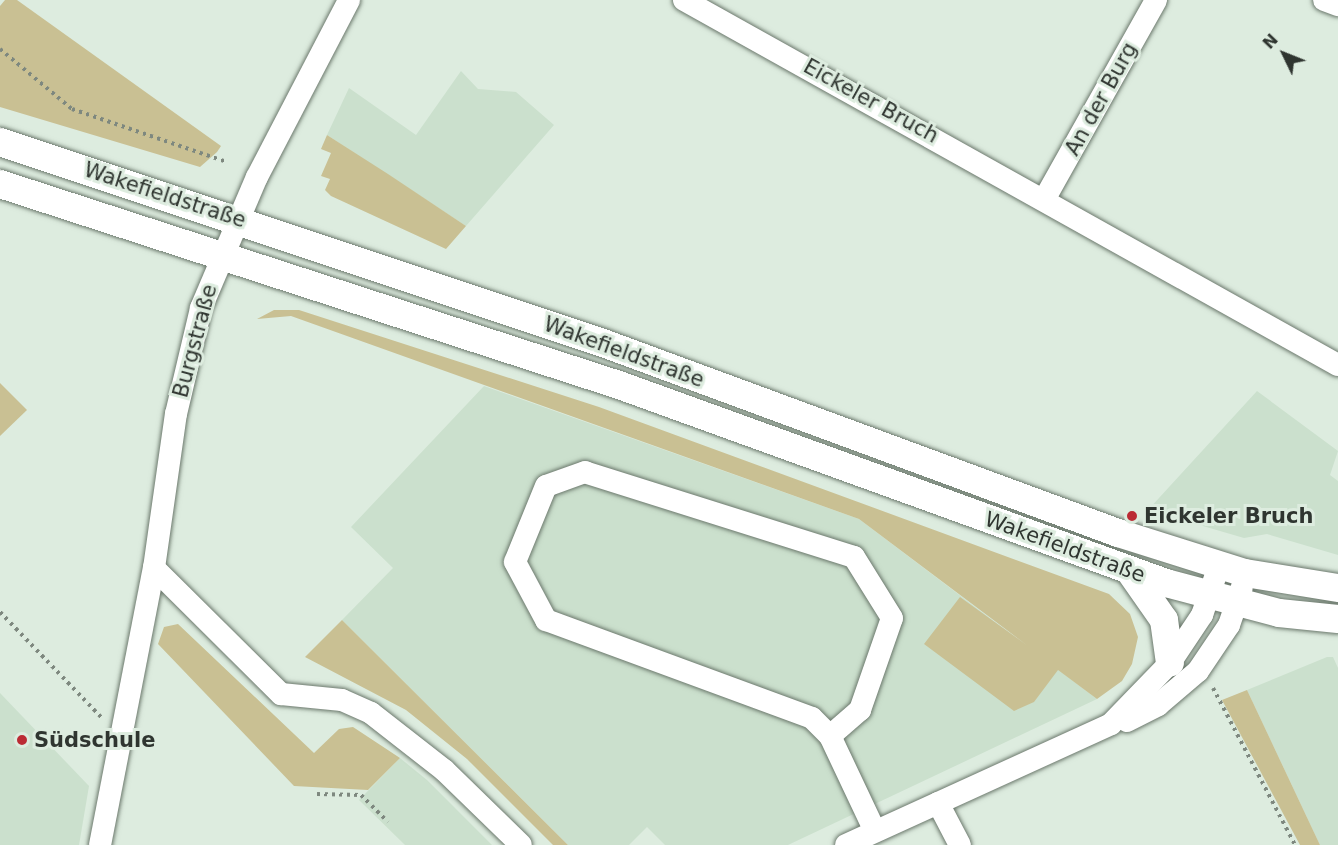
<!DOCTYPE html>
<meta charset="utf-8">
<style>
body{margin:0}
#map{position:relative;width:1338px;height:845px;overflow:hidden;background:#ddecdf;font-family:"DejaVu Sans",sans-serif}
div>[style]{position:absolute}
.built>*{inset:0;background:#cbe0cd}
.green>*{inset:0;background:#c9c093}
.path>*{height:4px;margin-top:-2px;transform-origin:0;background:repeating-linear-gradient(90deg,#7e887f 0 3px,transparent 0 7.5px)}
.roads{filter:drop-shadow(0 0 2px #6b786c) drop-shadow(0 0 2px #6b786c)}
.minor>*{height:22px;margin:-11px;padding:0 11px;transform-origin:11px;border-radius:11px;background:#fff}
.major>*{height:28px;margin:-14px;padding:0 14px;transform-origin:14px;border-radius:14px;background:#fff}
.dots>*{width:16px;height:16px;translate:-50% -50%;box-sizing:border-box;border:3px solid #ddecdf;border-radius:50%}
span{translate:-50% -50%;white-space:nowrap;text-align:center;line-height:1.15;-webkit-text-stroke:6px #ddecdf;paint-order:stroke}
.street-label{font-size:21px;color:#2f3530}
.poi-label{font-size:21px;color:#2f3530;font-weight:700}
.left{translate:0 -50%;text-align:left}
.north{position:absolute;left:1254px;top:24px;width:60px;height:60px;-webkit-text-stroke:4px #ddecdf;paint-order:stroke;rotate:313deg;font-size:16px;font-weight:700;line-height:24px;text-align:center;color:#2f3530}
.north::after{content:'';display:block;margin:auto;width:21px;height:27px;background:#2f3530;clip-path:polygon(50% 0,100% 100%,50% 72%,0 100%)}
</style>
<div id="map">
<div class="built">
<i style="clip-path:polygon(461px 71px,478px 89px,516px 92px,554px 125px,466px 226px,327px 135px,349px 88px,416px 135px)"></i>
<i style="clip-path:polygon(484px 386px,859px 519px,1097px 699px,788px 845px,665px 845px,647px 827px,629px 845px,568px 845px,342px 620px,393px 568px,351px 527px)"></i>
<i style="clip-path:polygon(1257px 391px,1338px 451px,1330px 475px,1338px 481px,1338px 555px,1267px 534px,1244px 538px,1148px 510px)"></i>
<i style="clip-path:polygon(1327px 657px,1333px 657px,1338px 668px,1338px 845px,1320px 845px,1247px 690px)"></i>
<i style="clip-path:polygon(0 693px,89px 786px,79px 845px,0 845px)"></i>
<i style="clip-path:polygon(400px 758px,427px 780px,492px 845px,405px 845px,359px 800px)"></i>
</div>
<div class="green">
<i style="clip-path:polygon(5px 0,17px 0,221px 146px,217px 152px,200px 167px,0 107px,0 6px)"></i>
<i style="clip-path:polygon(327px 135px,388px 174px,466px 226px,446px 249px,331px 196px,325px 190px,330px 179px,321px 176px,331px 153px,321px 149px)"></i>
<i style="clip-path:polygon(274px 310px,299px 310px,599px 407px,1109px 594px,1130px 614px,1138px 637px,1132px 664px,1122px 681px,1097px 699px,1058px 670px,1034px 702px,1014px 711px,924px 644px,960px 597px,1028px 646px,859px 519px,291px 316px,257px 319px)"></i>
<i style="clip-path:polygon(0 383px,27px 410px,0 436px)"></i>
<i style="clip-path:polygon(342px 620px,568px 845px,553px 845px,467px 759px,406px 710px,305px 657px)"></i>
<i style="clip-path:polygon(178px 624px,314px 753px,339px 729px,353px 727px,400px 758px,368px 790px,294px 786px,158px 644px,164px 627px)"></i>
<i style="clip-path:polygon(1247px 690px,1320px 845px,1300px 845px,1222px 700px)"></i>
</div>
<div class="path">
<i style="left:0;top:49px;width:94px;rotate:39.8deg"></i>
<i style="left:72px;top:109px;width:161px;rotate:18.9deg"></i>
<i style="left:0;top:612px;width:150px;rotate:46.1deg"></i>
<i style="left:1213px;top:688px;width:177px;rotate:62.4deg"></i>
<i style="left:317px;top:794px;width:44px;rotate:1.3deg"></i>
<i style="left:361px;top:795px;width:38px;rotate:45deg"></i>
</div>
<div class="roads">
<div class="minor">
<i style="left:684px;top:0;width:749px;rotate:29.17deg"></i>
<i style="left:1324px;top:0;width:15px;rotate:20deg"></i>
<i style="left:1045px;top:198px;width:227px;rotate:-60.7deg"></i>
<i style="left:154px;top:568px;width:179px;rotate:44.8deg"></i>
<i style="left:281px;top:694px;width:61px;rotate:5.6deg"></i>
<i style="left:342px;top:700px;width:32px;rotate:24deg"></i>
<i style="left:371px;top:713px;width:93px;rotate:38deg"></i>
<i style="left:444px;top:770px;width:107px;rotate:44.2deg"></i>
<i style="left:1127px;top:721px;width:35px;rotate:-27deg"></i>
<i style="left:1158px;top:705px;width:52px;rotate:-40.4deg"></i>
<i style="left:1198px;top:671px;width:55px;rotate:-56deg"></i>
<i style="left:1229px;top:625px;width:40px;rotate:-71.1deg"></i>
<i style="left:830px;top:736px;width:40px;rotate:-41deg"></i>
<i style="left:860px;top:710px;width:97px;rotate:-70.8deg"></i>
<i style="left:892px;top:618px;width:72px;rotate:-121.9deg"></i>
<i style="left:854px;top:557px;width:282px;rotate:-162.5deg"></i>
<i style="left:585px;top:472px;width:41px;rotate:160.3deg"></i>
<i style="left:546px;top:486px;width:82px;rotate:112.2deg"></i>
<i style="left:515px;top:562px;width:66px;rotate:61.9deg"></i>
<i style="left:546px;top:620px;width:283px;rotate:20.2deg"></i>
<i style="left:812px;top:718px;width:25px;rotate:45deg"></i>
<i style="left:830px;top:736px;width:105px;rotate:64.7deg"></i>
<i style="left:938px;top:803px;width:47px;rotate:62.4deg"></i>
<i style="left:100px;top:845px;width:282px;rotate:-79deg"></i>
<i style="left:154px;top:568px;width:156px;rotate:-81.9deg"></i>
<i style="left:176px;top:414px;width:109px;rotate:-76.7deg"></i>
<i style="left:201px;top:308px;width:142px;rotate:-66.9deg"></i>
<i style="left:257px;top:177px;width:199px;rotate:-62.5deg"></i>
<i style="left:846px;top:845px;width:291px;rotate:-24.5deg"></i>
<i style="left:1111px;top:724px;width:85px;rotate:-46deg"></i>
<i style="left:1170px;top:663px;width:58px;rotate:-56.3deg"></i>
<i style="left:1202px;top:615px;width:52px;rotate:-70.9deg"></i>
</div>
<div class="major">
<i style="left:0;top:142px;width:636px;rotate:18.43deg"></i>
<i style="left:603px;top:343px;width:549px;rotate:20.25deg"></i>
<i style="left:1118px;top:533px;width:133px;rotate:17.5deg"></i>
<i style="left:1245px;top:573px;width:94px;rotate:9.2deg"></i>
<i style="left:0;top:184px;width:651px;rotate:17.99deg"></i>
<i style="left:619px;top:385px;width:582px;rotate:19.9deg"></i>
<i style="left:1166px;top:583px;width:117px;rotate:14.9deg"></i>
<i style="left:1279px;top:613px;width:59px;rotate:5.8deg"></i>
<i style="left:1129px;top:570px;width:61px;rotate:55deg"></i>
<i style="left:1164px;top:620px;width:43px;rotate:82.1deg"></i>
</div>
</div>
<div class="dots">
<i style="left:1132px;top:516px;background:#bb2b34"></i>
<i style="left:22px;top:740px;background:#bb2b34"></i>
</div>
<div class="street-label">
<span style="left:1101px;top:99px;rotate:-61deg">An der Burg</span>
<span style="left:871px;top:101px;rotate:29deg">Eickeler Bruch</span>
<span style="left:165px;top:195px;rotate:18deg">Wakefieldstraße</span>
<span style="left:195px;top:341px;rotate:-75deg">Burgstraße</span>
<span style="left:624px;top:352px;rotate:20deg">Wakefieldstraße</span>
<span style="left:1065px;top:547px;rotate:20deg">Wakefieldstraße</span>
</div>
<div class="poi-label">
<span class="left" style="left:1144px;top:516px">Eickeler Bruch</span>
<span class="left" style="left:34px;top:740px">Südschule</span>
</div>
<div class="north">N</div>
</div>
